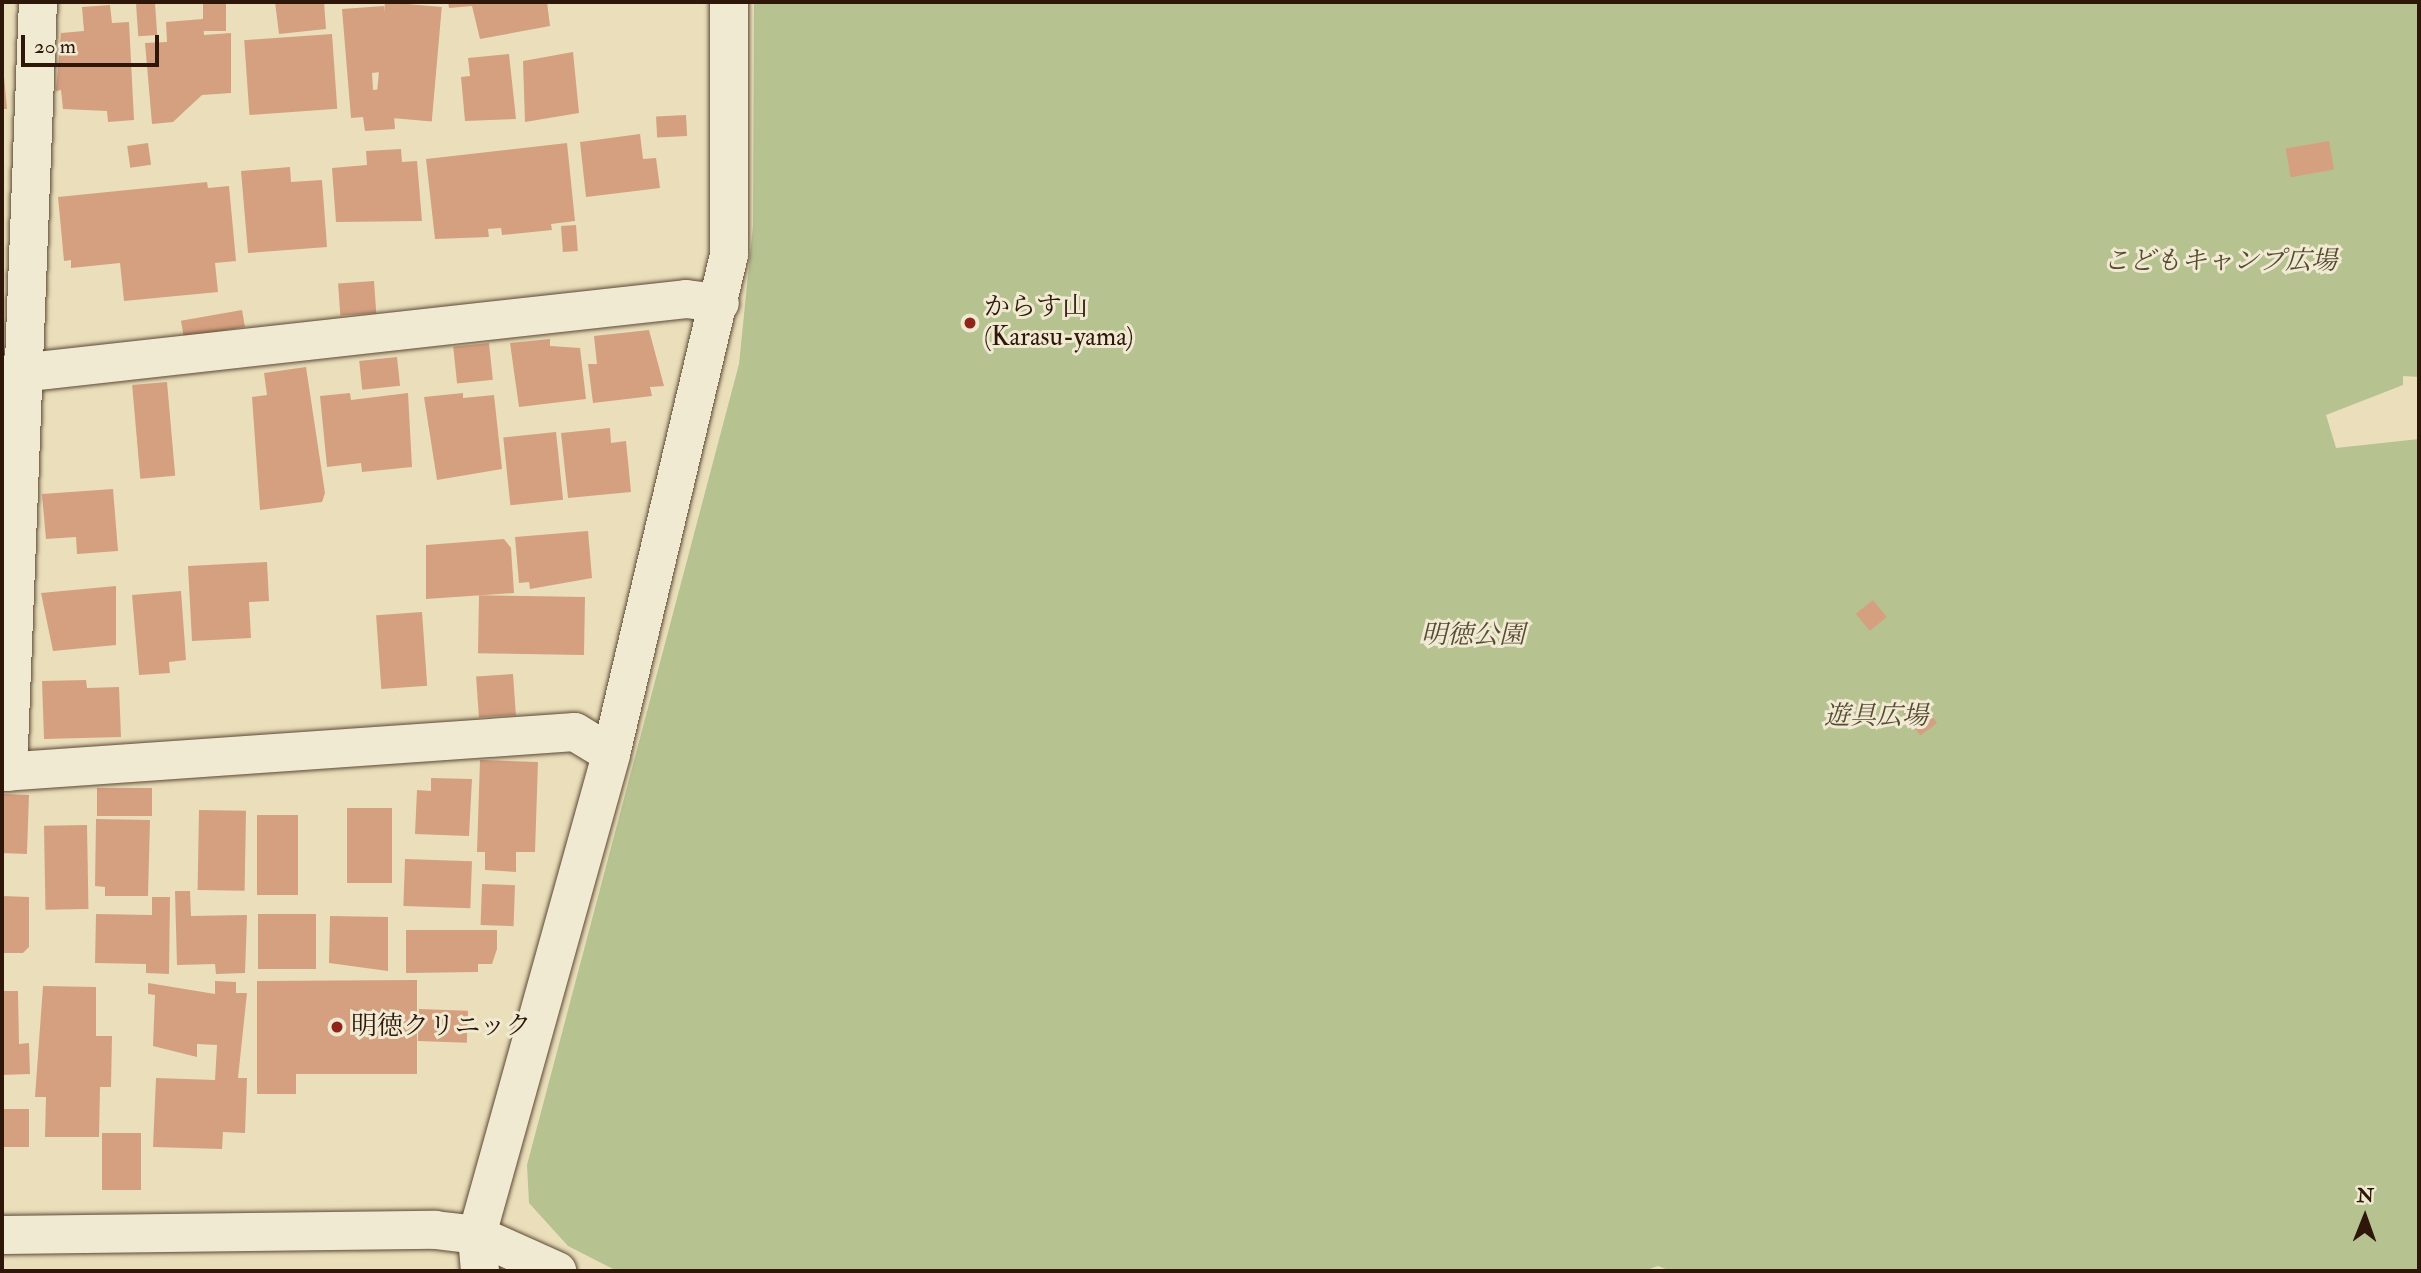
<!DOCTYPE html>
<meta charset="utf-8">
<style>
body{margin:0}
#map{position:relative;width:2421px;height:1273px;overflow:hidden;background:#eadfba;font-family:"IM FELL Double Pica","Noto Serif JP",serif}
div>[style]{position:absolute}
.green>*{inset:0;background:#b6c290}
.building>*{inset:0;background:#d5a07f;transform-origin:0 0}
.roads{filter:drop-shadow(0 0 2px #5d4835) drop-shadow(0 0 2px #5d4835)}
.minor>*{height:38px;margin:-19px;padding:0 19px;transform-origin:19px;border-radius:19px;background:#f1ead2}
.tertiary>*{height:38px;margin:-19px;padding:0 19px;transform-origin:19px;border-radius:19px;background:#f1ead2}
.dots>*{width:19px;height:19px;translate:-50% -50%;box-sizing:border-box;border:4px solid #f1ead2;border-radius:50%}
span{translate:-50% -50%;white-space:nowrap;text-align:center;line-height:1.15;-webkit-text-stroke:6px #f1ead2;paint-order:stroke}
.park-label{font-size:26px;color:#574a32;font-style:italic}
.poi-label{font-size:26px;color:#2e1609}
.left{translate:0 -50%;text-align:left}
.frame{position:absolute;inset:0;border:4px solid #2e1609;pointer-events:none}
.north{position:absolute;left:2330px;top:1182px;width:70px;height:70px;-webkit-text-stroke:5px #f1ead2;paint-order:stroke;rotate:1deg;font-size:19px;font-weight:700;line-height:28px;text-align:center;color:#2e1609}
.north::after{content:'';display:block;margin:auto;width:24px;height:32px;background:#2e1609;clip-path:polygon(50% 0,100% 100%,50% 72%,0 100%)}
.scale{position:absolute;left:21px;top:35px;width:138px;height:32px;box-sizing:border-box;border:4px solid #2e1609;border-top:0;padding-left:9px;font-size:21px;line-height:24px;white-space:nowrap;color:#2e1609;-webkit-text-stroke:5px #f1ead2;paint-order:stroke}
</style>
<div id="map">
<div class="green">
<i style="clip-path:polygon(754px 2px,2419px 2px,2419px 377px,2403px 376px,2403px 385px,2326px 415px,2336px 448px,2419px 439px,2419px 1271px,1671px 1271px,1658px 1266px,1644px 1271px,617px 1271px,568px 1246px,529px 1203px,527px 1165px,739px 364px,753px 226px)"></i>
</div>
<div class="building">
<i style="left:203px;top:2px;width:23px;height:29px"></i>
<i style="clip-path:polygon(275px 2px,324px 2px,326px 29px,279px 34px)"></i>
<i style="left:385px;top:2px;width:57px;height:115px;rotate:5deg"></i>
<i style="clip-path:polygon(448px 2px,547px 2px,550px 26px,480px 39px,472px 6px,449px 8px)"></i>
<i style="left:155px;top:3px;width:32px;height:19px;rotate:86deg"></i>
<i style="clip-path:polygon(110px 5px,112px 23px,129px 22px,134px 120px,108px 122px,107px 111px,63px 109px,61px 90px,56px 91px,61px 33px,84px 31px,82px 7px)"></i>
<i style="clip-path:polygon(384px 6px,389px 71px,372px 73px,373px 90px,392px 88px,395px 129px,365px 131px,363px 117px,351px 118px,342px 9px)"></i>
<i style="clip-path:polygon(203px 19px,204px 35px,231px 33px,231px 93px,202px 95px,173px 122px,152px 124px,145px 43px,167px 42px,166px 22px)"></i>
<i style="left:332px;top:34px;width:75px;height:88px;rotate:86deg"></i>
<i style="clip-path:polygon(573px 52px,579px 113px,525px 122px,523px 61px)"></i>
<i style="clip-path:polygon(509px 54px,516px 119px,465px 121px,461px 77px,470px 76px,468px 58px)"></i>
<i style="clip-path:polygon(2px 76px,4px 76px,7px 109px,2px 109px)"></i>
<i style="left:686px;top:115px;width:21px;height:30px;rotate:87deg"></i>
<i style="clip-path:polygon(640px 134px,643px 159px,656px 158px,660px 188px,586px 197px,580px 142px)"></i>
<i style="left:2329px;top:141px;width:29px;height:44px;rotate:80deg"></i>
<i style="left:148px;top:143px;width:22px;height:21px;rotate:82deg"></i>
<i style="clip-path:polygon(567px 143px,575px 221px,551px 224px,552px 230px,502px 235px,501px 228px,488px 229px,489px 237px,435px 239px,426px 159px)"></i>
<i style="clip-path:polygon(401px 149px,402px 162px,417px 161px,422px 221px,336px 222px,332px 168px,367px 165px,366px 151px)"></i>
<i style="clip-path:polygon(290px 167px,291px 182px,322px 180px,327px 247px,248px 253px,241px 171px)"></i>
<i style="clip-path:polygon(207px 182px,208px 188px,229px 186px,236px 261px,215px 263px,218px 292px,124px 301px,120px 263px,71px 268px,71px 260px,64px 261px,58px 197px)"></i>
<i style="left:576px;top:225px;width:26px;height:15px;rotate:86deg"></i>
<i style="left:374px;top:281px;width:32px;height:36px;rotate:86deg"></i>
<i style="left:242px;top:310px;width:17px;height:62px;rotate:80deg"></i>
<i style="clip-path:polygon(649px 330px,664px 386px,650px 387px,652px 396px,593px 403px,588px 364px,597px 364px,594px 336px)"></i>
<i style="clip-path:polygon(550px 339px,550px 346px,580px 348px,586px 399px,519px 407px,510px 343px)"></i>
<i style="left:489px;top:343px;width:37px;height:36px;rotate:84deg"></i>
<i style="left:397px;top:357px;width:29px;height:38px;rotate:84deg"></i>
<i style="clip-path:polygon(306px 367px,325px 493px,322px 502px,260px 510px,252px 397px,267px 395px,264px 373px)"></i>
<i style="left:167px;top:382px;width:94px;height:35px;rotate:85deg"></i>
<i style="clip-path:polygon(350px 393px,351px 400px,408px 393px,412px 467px,362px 472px,361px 463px,327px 467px,320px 396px)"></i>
<i style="clip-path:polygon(463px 393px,463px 398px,494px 395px,502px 469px,437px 480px,424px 397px)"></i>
<i style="clip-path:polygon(610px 428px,611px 443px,626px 441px,631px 492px,568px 498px,561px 433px)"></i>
<i style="left:556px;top:432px;width:68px;height:53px;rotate:84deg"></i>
<i style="clip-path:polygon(113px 489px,118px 551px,77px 554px,76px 537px,46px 539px,42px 494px)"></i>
<i style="clip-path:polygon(588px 531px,592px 578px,530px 589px,529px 582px,519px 583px,515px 537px)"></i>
<i style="clip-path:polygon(504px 539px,511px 548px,514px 593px,426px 599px,426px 545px)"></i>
<i style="clip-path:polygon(267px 562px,269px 601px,249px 602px,251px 638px,192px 641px,188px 566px)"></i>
<i style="clip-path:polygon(116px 586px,116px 645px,53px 651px,41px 593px)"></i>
<i style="clip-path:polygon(181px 591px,186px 660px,169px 662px,170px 673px,139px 675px,132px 595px)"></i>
<i style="left:585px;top:597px;width:58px;height:106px;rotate:91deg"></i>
<i style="left:1873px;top:600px;width:22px;height:22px;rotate:51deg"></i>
<i style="left:422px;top:612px;width:74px;height:46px;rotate:86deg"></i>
<i style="left:513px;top:674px;width:41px;height:37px;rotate:86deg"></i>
<i style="clip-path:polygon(86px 680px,87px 688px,119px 687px,121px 737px,44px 739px,42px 681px)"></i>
<i style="left:1919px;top:699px;width:30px;height:21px;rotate:53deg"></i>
<i style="clip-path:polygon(480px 760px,538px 762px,535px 852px,516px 852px,516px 872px,485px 870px,485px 852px,477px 852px)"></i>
<i style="clip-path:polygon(431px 778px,472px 779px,469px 836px,415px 834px,417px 790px,431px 791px)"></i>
<i style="left:97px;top:788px;width:55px;height:28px"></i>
<i style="left:2px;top:794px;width:27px;height:59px;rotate:2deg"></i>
<i style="left:347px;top:808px;width:45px;height:75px"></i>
<i style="left:199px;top:810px;width:47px;height:80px;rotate:1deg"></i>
<i style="left:257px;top:815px;width:41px;height:80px"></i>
<i style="clip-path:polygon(96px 819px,150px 820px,148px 896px,105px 896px,105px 887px,95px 886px)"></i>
<i style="left:87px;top:825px;width:84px;height:43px;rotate:89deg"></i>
<i style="left:405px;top:859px;width:67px;height:47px;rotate:2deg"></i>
<i style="left:482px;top:884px;width:33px;height:41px;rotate:2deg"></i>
<i style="clip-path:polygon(175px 891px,190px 891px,191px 916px,247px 915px,245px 973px,216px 974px,215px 964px,177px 965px)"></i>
<i style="clip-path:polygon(2px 896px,29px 897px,29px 947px,23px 953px,2px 953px)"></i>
<i style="clip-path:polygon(152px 897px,170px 897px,169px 974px,146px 973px,146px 964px,95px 963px,96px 914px,152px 915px)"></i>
<i style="left:258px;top:914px;width:58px;height:55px"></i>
<i style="clip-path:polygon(330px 916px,388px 917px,388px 971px,329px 963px)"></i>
<i style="clip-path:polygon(406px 930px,497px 930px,497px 949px,492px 964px,478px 964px,478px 972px,406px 973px)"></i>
<i style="clip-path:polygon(417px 980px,417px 1074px,296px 1074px,296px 1094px,257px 1094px,257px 981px)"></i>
<i style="clip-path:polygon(215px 981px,236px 982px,236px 993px,247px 993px,238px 1078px,247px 1078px,245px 1133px,223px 1132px,222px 1149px,153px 1147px,156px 1078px,215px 1080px,217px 1045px,197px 1044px,197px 1057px,153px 1046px,155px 995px,148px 994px,148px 983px,215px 994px)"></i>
<i style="clip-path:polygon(43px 986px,96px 987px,96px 1036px,112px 1036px,111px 1087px,100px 1087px,99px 1137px,45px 1137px,46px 1097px,35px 1097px)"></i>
<i style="clip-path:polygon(2px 991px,18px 991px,19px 1044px,29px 1043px,30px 1074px,2px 1075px)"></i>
<i style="left:419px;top:1009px;width:49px;height:32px;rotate:2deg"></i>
<i style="left:2px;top:1109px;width:27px;height:38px"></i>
<i style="left:102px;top:1133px;width:39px;height:57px"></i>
</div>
<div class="roads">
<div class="minor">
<i style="left:2px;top:375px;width:688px;rotate:-6.34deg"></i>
<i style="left:686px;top:299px;width:34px;rotate:7deg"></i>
<i style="left:2px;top:772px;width:574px;rotate:-3.99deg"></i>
<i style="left:575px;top:732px;width:42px;rotate:31.4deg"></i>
<i style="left:8px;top:772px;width:771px;rotate:-87.77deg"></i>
<i style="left:2px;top:1235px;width:433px;rotate:-0.7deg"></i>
<i style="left:435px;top:1230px;width:42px;rotate:6.8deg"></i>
</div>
<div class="tertiary">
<i style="left:477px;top:1235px;width:88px;rotate:24.2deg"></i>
<i style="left:480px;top:1271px;width:36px;rotate:-95deg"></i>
<i style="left:477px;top:1235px;width:499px;rotate:-74.4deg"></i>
<i style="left:611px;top:754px;width:513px;rotate:-76.7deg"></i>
<i style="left:729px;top:255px;width:253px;rotate:-90deg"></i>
</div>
</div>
<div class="dots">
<i style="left:970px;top:323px;background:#8f2418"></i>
<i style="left:337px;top:1027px;background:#8f2418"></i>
</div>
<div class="park-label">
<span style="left:2220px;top:262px">こどもキャンプ広場</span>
<span style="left:1473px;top:636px">明徳公園</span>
<span style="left:1876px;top:717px">遊具広場</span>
</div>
<div class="poi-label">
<span class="left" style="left:984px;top:323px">からす山<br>(Karasu-yama)</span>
<span class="left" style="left:351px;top:1027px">明徳クリニック</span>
</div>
<div class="frame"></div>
<div class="north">N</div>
<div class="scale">20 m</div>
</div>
